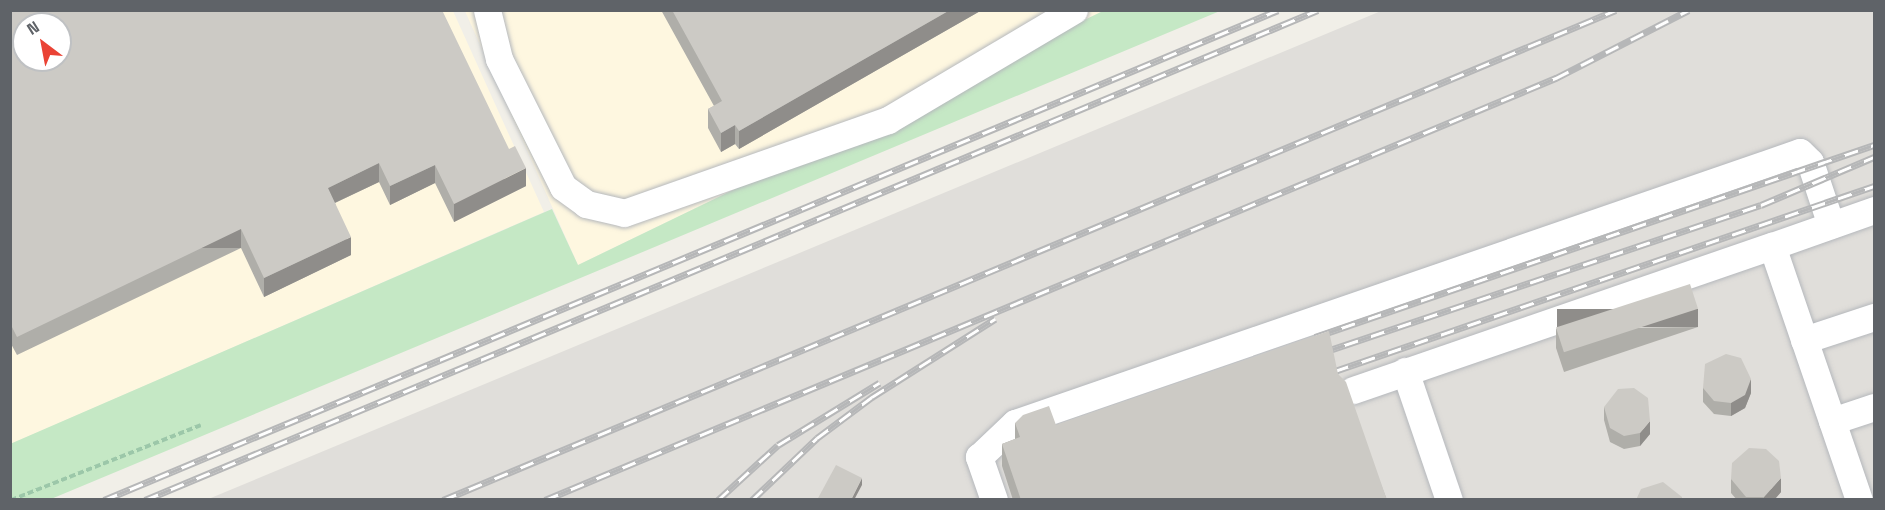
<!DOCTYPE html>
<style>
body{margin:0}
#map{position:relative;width:1885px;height:510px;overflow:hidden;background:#f1efe8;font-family:"Space Grotesk",sans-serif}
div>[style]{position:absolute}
.commercial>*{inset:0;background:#fef7e0}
.industrial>*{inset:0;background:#e0deda}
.green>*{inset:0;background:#c5e8c5}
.path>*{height:4px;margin-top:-2px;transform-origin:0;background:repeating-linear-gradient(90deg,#9cc7a9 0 6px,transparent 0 9px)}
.roads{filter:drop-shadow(0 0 2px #b5b8bc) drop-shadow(0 0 2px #b5b8bc)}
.minor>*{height:27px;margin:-13.5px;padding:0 13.5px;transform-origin:13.5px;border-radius:13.5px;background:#fff}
.rail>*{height:7px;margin-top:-3.5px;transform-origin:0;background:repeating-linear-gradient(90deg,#fff 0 14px,#b6b7b8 0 28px);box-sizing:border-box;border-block:2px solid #b6b7b8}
.wall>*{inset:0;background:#afaea9}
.shaded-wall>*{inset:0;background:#8f8d8a;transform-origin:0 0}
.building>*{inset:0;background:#cccac5;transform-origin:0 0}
span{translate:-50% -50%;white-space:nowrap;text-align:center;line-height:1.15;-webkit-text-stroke:5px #fff;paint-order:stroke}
.frame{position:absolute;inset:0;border:12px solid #5f6368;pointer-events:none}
.north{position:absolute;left:12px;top:12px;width:60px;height:60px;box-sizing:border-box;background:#fff;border:2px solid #bfc1c3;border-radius:50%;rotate:328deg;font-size:16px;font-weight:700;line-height:24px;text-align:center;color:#5f6368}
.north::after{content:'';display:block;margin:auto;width:21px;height:27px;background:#ea4335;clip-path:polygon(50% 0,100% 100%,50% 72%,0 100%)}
</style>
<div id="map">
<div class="commercial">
<i style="clip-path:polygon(evenodd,11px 11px,453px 11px,544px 212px,11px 444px,11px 11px,24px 24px,60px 24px,60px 60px,24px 60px,24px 24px)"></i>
<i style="clip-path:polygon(465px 11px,1103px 11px,578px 265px)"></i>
</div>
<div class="industrial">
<i style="clip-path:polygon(1381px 11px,1874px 11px,1874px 499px,206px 500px)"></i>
</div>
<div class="green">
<i style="clip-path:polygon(1103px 11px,1220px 11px,51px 499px,11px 499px,10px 444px,552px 209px,578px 265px)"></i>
</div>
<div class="path">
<i style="left:11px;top:500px;width:204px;rotate:-21.5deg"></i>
</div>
<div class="roads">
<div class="minor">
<i style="left:487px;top:10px;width:50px;rotate:76.2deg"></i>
<i style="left:499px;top:59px;width:143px;rotate:63.4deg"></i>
<i style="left:563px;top:187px;width:29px;rotate:36deg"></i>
<i style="left:586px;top:204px;width:39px;rotate:13deg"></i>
<i style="left:624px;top:213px;width:280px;rotate:-19.4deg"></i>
<i style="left:888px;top:120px;width:216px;rotate:-30.6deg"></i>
<i style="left:1804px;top:340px;width:74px;rotate:-18.2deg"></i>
<i style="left:1405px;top:371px;width:136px;rotate:71.2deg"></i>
<i style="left:1353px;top:390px;width:443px;rotate:-19deg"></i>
<i style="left:1832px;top:421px;width:44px;rotate:-18.4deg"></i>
<i style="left:994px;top:500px;width:46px;rotate:-109.2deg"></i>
<i style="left:979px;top:457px;width:50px;rotate:-43.4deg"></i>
<i style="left:1015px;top:423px;width:830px;rotate:-19.05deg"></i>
<i style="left:1800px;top:152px;width:14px;rotate:45deg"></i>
<i style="left:1810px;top:162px;width:66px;rotate:71.6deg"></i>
<i style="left:1859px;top:500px;width:268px;rotate:-108.9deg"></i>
<i style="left:1772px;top:246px;width:108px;rotate:-19.4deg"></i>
</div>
</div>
<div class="rail">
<i style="left:1315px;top:337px;width:591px;rotate:-18.96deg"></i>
<i style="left:1318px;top:354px;width:467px;rotate:-18.6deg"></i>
<i style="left:1761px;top:205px;width:123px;rotate:-23deg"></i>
<i style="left:1335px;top:371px;width:570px;rotate:-18.94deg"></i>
<i style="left:104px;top:500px;width:1272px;rotate:-22.65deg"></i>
<i style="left:145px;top:500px;width:1271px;rotate:-22.67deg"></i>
<i style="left:443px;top:500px;width:1271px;rotate:-22.67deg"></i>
<i style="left:545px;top:500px;width:1096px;rotate:-22.66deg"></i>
<i style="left:1556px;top:78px;width:149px;rotate:-27.1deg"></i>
<i style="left:718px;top:500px;width:81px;rotate:-42.5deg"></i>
<i style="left:778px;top:445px;width:119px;rotate:-31.5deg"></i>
<i style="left:752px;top:500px;width:90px;rotate:-43.6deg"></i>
<i style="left:817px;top:438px;width:69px;rotate:-36.7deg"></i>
<i style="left:872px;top:397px;width:146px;rotate:-32.4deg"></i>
</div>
<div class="wall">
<i style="clip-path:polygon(10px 10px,526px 186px,454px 222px,435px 183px,390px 205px,379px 182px,335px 203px,351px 255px,264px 297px,241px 248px,17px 355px,10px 342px)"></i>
<i style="clip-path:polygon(661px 10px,982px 10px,739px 149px,735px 144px,721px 152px,708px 128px,708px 109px,714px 106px)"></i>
<i style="clip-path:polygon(1698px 327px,1564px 372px,1556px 348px,1556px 329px)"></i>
<i style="clip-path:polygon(1338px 374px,1387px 500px,1013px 500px,1002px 466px,1002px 444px,1015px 439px,1015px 423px,1056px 425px)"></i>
<i style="clip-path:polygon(1703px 388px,1751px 393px,1745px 408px,1731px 416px,1714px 414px,1703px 402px)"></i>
<i style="clip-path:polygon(1604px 407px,1650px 434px,1640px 446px,1624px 449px,1610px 442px,1604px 420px)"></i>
<i style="clip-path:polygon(1731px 479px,1781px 492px,1774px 500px,1737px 500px,1731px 493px)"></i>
</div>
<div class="shaded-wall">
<i style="clip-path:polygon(950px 10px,982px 10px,739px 149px,739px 131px)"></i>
<i style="clip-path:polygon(735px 125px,735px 144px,721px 152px,721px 133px)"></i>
<i style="clip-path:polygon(379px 163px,379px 182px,328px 206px,328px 188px)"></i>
<i style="clip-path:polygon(435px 165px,435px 183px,390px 205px,390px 186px)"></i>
<i style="clip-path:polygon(526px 168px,526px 186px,454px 222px,454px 204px)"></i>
<i style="left:241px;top:229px;width:19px;height:249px;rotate:90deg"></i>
<i style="clip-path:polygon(351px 237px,351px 255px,264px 297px,264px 278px)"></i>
<i style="left:1698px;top:309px;width:18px;height:141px;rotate:90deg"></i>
<i style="clip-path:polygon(1751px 379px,1751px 393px,1745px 408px,1731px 416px,1731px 403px)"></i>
<i style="clip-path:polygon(1650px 421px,1650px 434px,1640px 446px,1640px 433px)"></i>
<i style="clip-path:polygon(862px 478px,862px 485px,854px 500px,851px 500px)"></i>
<i style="clip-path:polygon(1781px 478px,1781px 492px,1774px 500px,1764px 500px,1764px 497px)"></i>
</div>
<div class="building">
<i style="clip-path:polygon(evenodd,10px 10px,442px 10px,509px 149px,515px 146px,526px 168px,454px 204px,435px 165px,390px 186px,379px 163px,328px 188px,351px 237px,264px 278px,241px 229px,17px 337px,10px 323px,10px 10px,24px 24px,60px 24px,60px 60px,24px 60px,24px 24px)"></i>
<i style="clip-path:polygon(672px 10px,950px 10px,739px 131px,735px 125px,721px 133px,708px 109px,722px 101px)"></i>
<i style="left:1690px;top:284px;width:26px;height:141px;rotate:72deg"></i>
<i style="clip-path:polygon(1329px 331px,1338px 374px,1346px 382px,1387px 500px,1021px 500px,1002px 444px,1020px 437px,1015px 423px,1023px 415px,1049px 406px,1056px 425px)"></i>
<i style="clip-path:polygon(1726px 354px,1741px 358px,1751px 379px,1745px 395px,1731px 403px,1714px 401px,1703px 388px,1705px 364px)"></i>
<i style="clip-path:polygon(1634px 388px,1648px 398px,1650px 421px,1640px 433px,1624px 436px,1610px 428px,1604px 407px,1618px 389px)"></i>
<i style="clip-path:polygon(1749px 448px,1766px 449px,1779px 461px,1781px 478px,1764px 497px,1746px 497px,1731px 479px,1732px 463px)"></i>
<i style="clip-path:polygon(836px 465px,862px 478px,851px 500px,817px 500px)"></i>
<i style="clip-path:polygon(1663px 482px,1682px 497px,1682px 500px,1636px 500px,1641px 489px)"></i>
</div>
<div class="frame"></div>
<div class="north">N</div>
</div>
